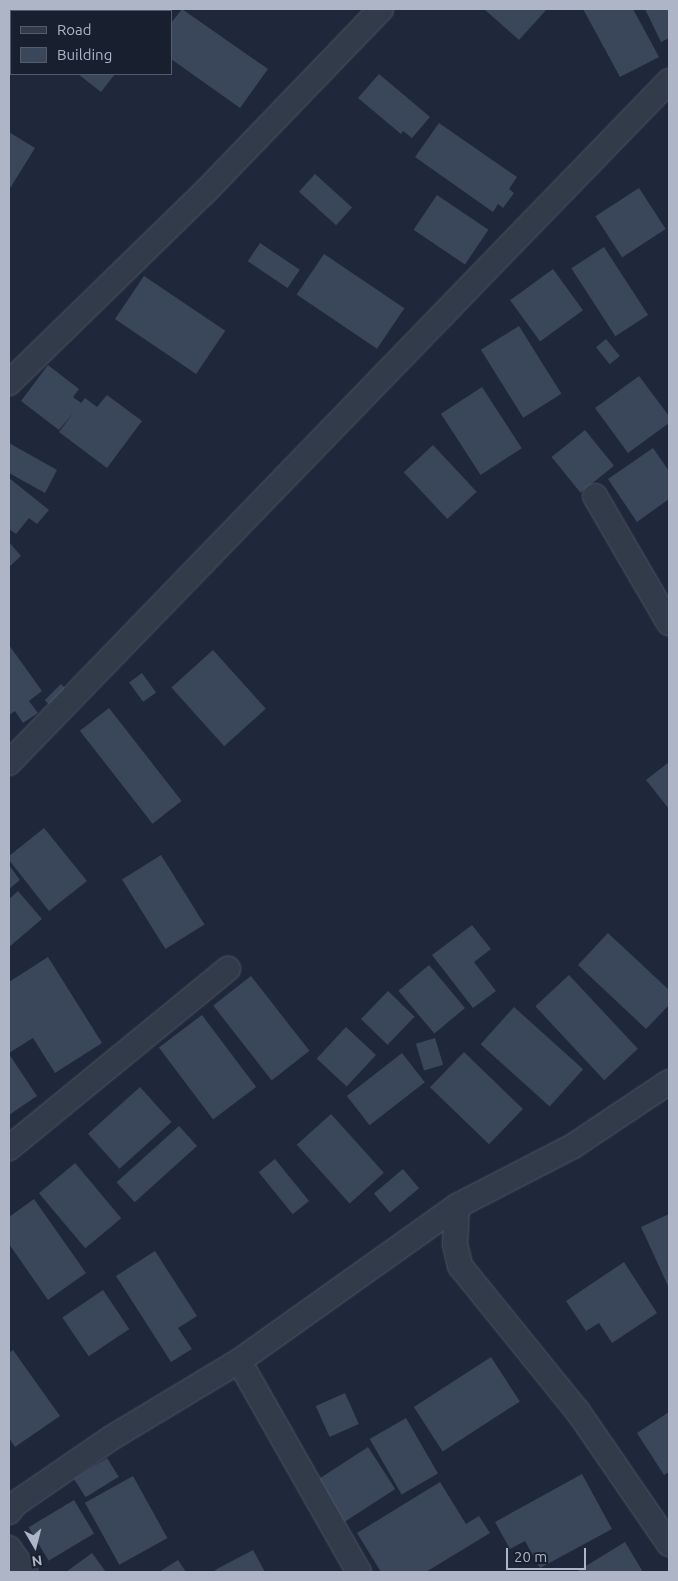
<!DOCTYPE html>
<style>
body{margin:0}
#map{position:relative;width:678px;height:1581px;overflow:hidden;background:#1f283a;font-family:Ubuntu,sans-serif}
div>[style]{position:absolute}
.building>*{inset:0;background:#3a465a;transform-origin:0 0}
.roads{filter:drop-shadow(0 0 1px #4d5565) drop-shadow(0 0 1px #4d5565)}
.street>*{height:24px;margin:-12px;padding:0 12px;transform-origin:12px;border-radius:12px;background:#323b4a}
span{translate:-50% -50%;white-space:nowrap;text-align:center;line-height:1.15;-webkit-text-stroke:5px #18202f;paint-order:stroke}
.frame{position:absolute;inset:0;border:10px solid #adb5c7;pointer-events:none}
.legend{position:absolute;left:10px;top:10px;width:162px;height:65px;box-sizing:border-box;background:#18202f;border:1px solid #545c6c;margin:0;padding:6px 9px;list-style:none;font-size:15px;color:#adb5c7}
.legend li{display:flex;align-items:center;gap:10px;height:25px}
.legend b{width:25px;border:1px solid #545c6c}
.north{position:absolute;left:10px;top:1521px;width:50px;height:50px;-webkit-text-stroke:4px #18202f;paint-order:stroke;rotate:172deg;font-size:14px;font-weight:700;line-height:20px;text-align:center;color:#adb5c7}
.north::after{content:'';display:block;margin:auto;width:18px;height:22px;background:#adb5c7;clip-path:polygon(50% 0,100% 100%,50% 72%,0 100%)}
.scale{position:absolute;left:506px;top:1548px;width:80px;height:22px;box-sizing:border-box;border:2px solid #adb5c7;border-top:0;padding-left:6px;font-size:15px;line-height:18px;white-space:nowrap;color:#adb5c7;-webkit-text-stroke:4px #18202f;paint-order:stroke}
</style>
<div id="map">
<div class="building">
<i style="left:33px;top:9px;width:35px;height:3px"></i>
<i style="clip-path:polygon(110px 9px,159px 9px,108px 11px)"></i>
<i style="clip-path:polygon(182px 9px,268px 69px,240px 108px,171px 59px,171px 23px)"></i>
<i style="clip-path:polygon(484px 9px,547px 9px,519px 40px)"></i>
<i style="clip-path:polygon(583px 9px,633px 9px,659px 57px,620px 77px)"></i>
<i style="clip-path:polygon(645px 9px,669px 9px,669px 38px,661px 42px)"></i>
<i style="clip-path:polygon(78px 74px,115px 74px,101px 92px)"></i>
<i style="clip-path:polygon(379px 74px,430px 117px,412px 138px,403px 131px,401px 134px,358px 98px)"></i>
<i style="clip-path:polygon(439px 123px,517px 177px,509px 189px,514px 193px,503px 208px,498px 204px,493px 212px,415px 157px)"></i>
<i style="clip-path:polygon(9px 132px,35px 148px,9px 190px)"></i>
<i style="left:315px;top:174px;width:50px;height:24px;rotate:42deg"></i>
<i style="left:639px;top:188px;width:49px;height:52px;rotate:57deg"></i>
<i style="left:437px;top:195px;width:62px;height:42px;rotate:34deg"></i>
<i style="left:260px;top:243px;width:48px;height:22px;rotate:34deg"></i>
<i style="left:604px;top:247px;width:81px;height:39px;rotate:57deg"></i>
<i style="left:324px;top:254px;width:97px;height:49px;rotate:34deg"></i>
<i style="left:553px;top:269px;width:51px;height:53px;rotate:54deg"></i>
<i style="left:144px;top:276px;width:98px;height:52px;rotate:34deg"></i>
<i style="left:519px;top:326px;width:80px;height:45px;rotate:58deg"></i>
<i style="left:606px;top:339px;width:22px;height:13px;rotate:51deg"></i>
<i style="clip-path:polygon(48px 365px,79px 389px,73px 397px,81px 403px,85px 398px,97px 407px,107px 395px,142px 421px,107px 468px,59px 432px,74px 412px,59px 430px,21px 401px)"></i>
<i style="clip-path:polygon(639px 376px,669px 416px,669px 423px,628px 453px,595px 408px)"></i>
<i style="left:482px;top:387px;width:73px;height:49px;rotate:57deg"></i>
<i style="left:585px;top:430px;width:46px;height:43px;rotate:51deg"></i>
<i style="clip-path:polygon(9px 443px,57px 470px,45px 493px,9px 473px)"></i>
<i style="left:433px;top:445px;width:64px;height:40px;rotate:47deg"></i>
<i style="clip-path:polygon(653px 448px,669px 471px,669px 499px,637px 522px,608px 479px)"></i>
<i style="clip-path:polygon(9px 478px,49px 510px,37px 524px,29px 518px,16px 534px,9px 529px)"></i>
<i style="clip-path:polygon(9px 542px,21px 556px,9px 567px)"></i>
<i style="clip-path:polygon(9px 645px,42px 691px,29px 701px,38px 713px,23px 723px,15px 711px,9px 715px)"></i>
<i style="left:213px;top:650px;width:79px;height:56px;rotate:48deg"></i>
<i style="left:142px;top:673px;width:24px;height:16px;rotate:54deg"></i>
<i style="left:61px;top:684px;width:16px;height:23px;rotate:45deg"></i>
<i style="left:109px;top:708px;width:118px;height:37px;rotate:52deg"></i>
<i style="clip-path:polygon(669px 762px,669px 809px,646px 780px)"></i>
<i style="clip-path:polygon(44px 828px,87px 881px,49px 911px,9px 860px,9px 856px)"></i>
<i style="left:161px;top:855px;width:82px;height:46px;rotate:58deg"></i>
<i style="clip-path:polygon(9px 865px,20px 880px,9px 889px)"></i>
<i style="clip-path:polygon(18px 891px,42px 919px,9px 947px,9px 899px)"></i>
<i style="clip-path:polygon(472px 925px,491px 949px,474px 962px,496px 991px,473px 1008px,432px 955px)"></i>
<i style="clip-path:polygon(608px 933px,669px 990px,669px 1005px,646px 1029px,578px 965px)"></i>
<i style="clip-path:polygon(48px 957px,102px 1043px,55px 1073px,33px 1038px,9px 1053px,9px 982px)"></i>
<i style="left:429px;top:965px;width:56px;height:40px;rotate:50deg"></i>
<i style="left:569px;top:975px;width:101px;height:46px;rotate:47deg"></i>
<i style="left:251px;top:976px;width:95px;height:48px;rotate:52deg"></i>
<i style="left:388px;top:991px;width:37px;height:39px;rotate:44deg"></i>
<i style="left:514px;top:1007px;width:93px;height:50px;rotate:42deg"></i>
<i style="left:202px;top:1015px;width:90px;height:54px;rotate:53deg"></i>
<i style="left:346px;top:1027px;width:41px;height:43px;rotate:43deg"></i>
<i style="left:435px;top:1038px;width:28px;height:20px;rotate:73deg"></i>
<i style="left:464px;top:1052px;width:82px;height:49px;rotate:44deg"></i>
<i style="left:402px;top:1053px;width:37px;height:70px;rotate:52deg"></i>
<i style="clip-path:polygon(9px 1054px,37px 1096px,9px 1115px)"></i>
<i style="left:140px;top:1087px;width:47px;height:70px;rotate:48deg"></i>
<i style="left:331px;top:1114px;width:79px;height:46px;rotate:48deg"></i>
<i style="left:179px;top:1126px;width:27px;height:84px;rotate:48deg"></i>
<i style="left:275px;top:1159px;width:54px;height:21px;rotate:51deg"></i>
<i style="left:75px;top:1163px;width:72px;height:47px;rotate:50deg"></i>
<i style="left:403px;top:1169px;width:25px;height:38px;rotate:50deg"></i>
<i style="clip-path:polygon(34px 1199px,86px 1273px,48px 1300px,9px 1244px,9px 1217px)"></i>
<i style="clip-path:polygon(669px 1214px,669px 1288px,641px 1227px)"></i>
<i style="clip-path:polygon(155px 1251px,197px 1316px,178px 1328px,192px 1349px,171px 1362px,116px 1276px)"></i>
<i style="clip-path:polygon(624px 1262px,657px 1313px,612px 1343px,599px 1323px,586px 1331px,566px 1301px)"></i>
<i style="left:103px;top:1290px;width:47px;height:49px;rotate:56deg"></i>
<i style="clip-path:polygon(13px 1350px,60px 1416px,15px 1447px,9px 1438px,9px 1353px)"></i>
<i style="left:491px;top:1357px;width:53px;height:92px;rotate:57deg"></i>
<i style="left:345px;top:1393px;width:34px;height:32px;rotate:66deg"></i>
<i style="clip-path:polygon(669px 1412px,669px 1472px,664px 1475px,637px 1433px)"></i>
<i style="left:406px;top:1418px;width:64px;height:42px;rotate:60deg"></i>
<i style="left:368px;top:1447px;width:50px;height:67px;rotate:57deg"></i>
<i style="left:107px;top:1458px;width:22px;height:39px;rotate:58deg"></i>
<i style="clip-path:polygon(582px 1474px,612px 1529px,540px 1568px,525px 1541px,510px 1549px,495px 1522px)"></i>
<i style="left:133px;top:1476px;width:71px;height:55px;rotate:61deg"></i>
<i style="clip-path:polygon(440px 1482px,466px 1524px,479px 1516px,490px 1533px,426px 1572px,381px 1572px,357px 1533px)"></i>
<i style="left:74px;top:1500px;width:39px;height:53px;rotate:59deg"></i>
<i style="clip-path:polygon(625px 1542px,643px 1572px,576px 1572px)"></i>
<i style="clip-path:polygon(253px 1550px,265px 1572px,216px 1572px,215px 1570px)"></i>
<i style="clip-path:polygon(92px 1553px,106px 1572px,66px 1572px)"></i>
<i style="clip-path:polygon(178px 1560px,186px 1572px,159px 1572px)"></i>
</div>
<div class="roads">
<div class="street">
<i style="left:9px;top:383px;width:274px;rotate:-44.3deg"></i>
<i style="left:205px;top:192px;width:254px;rotate:-46.1deg"></i>
<i style="left:595px;top:496px;width:147px;rotate:59.8deg"></i>
<i style="left:9px;top:763px;width:949px;rotate:-45.94deg"></i>
<i style="left:9px;top:1148px;width:283px;rotate:-39.3deg"></i>
<i style="left:457px;top:1206px;width:38px;rotate:93deg"></i>
<i style="left:455px;top:1244px;width:23px;rotate:77deg"></i>
<i style="left:460px;top:1266px;width:189px;rotate:51deg"></i>
<i style="left:579px;top:1413px;width:159px;rotate:55.5deg"></i>
<i style="left:239px;top:1361px;width:243px;rotate:60.4deg"></i>
<i style="left:9px;top:1512px;width:10px;rotate:-53deg"></i>
<i style="left:15px;top:1504px;width:116px;rotate:-34.5deg"></i>
<i style="left:111px;top:1438px;width:149px;rotate:-31deg"></i>
<i style="left:239px;top:1361px;width:267px;rotate:-35.4deg"></i>
<i style="left:457px;top:1206px;width:131px;rotate:-27.3deg"></i>
<i style="left:573px;top:1146px;width:115px;rotate:-33.7deg"></i>
<i style="left:9px;top:1548px;width:29px;rotate:56deg"></i>
</div>
</div>
<div class="frame"></div>
<ul class="legend">
<li><b style="height:6px;background:#323b4a"></b>Road</li>
<li><b style="height:14px;background:#3a465a"></b>Building</li>
</ul>
<div class="north">N</div>
<div class="scale">20 m</div>
</div>
